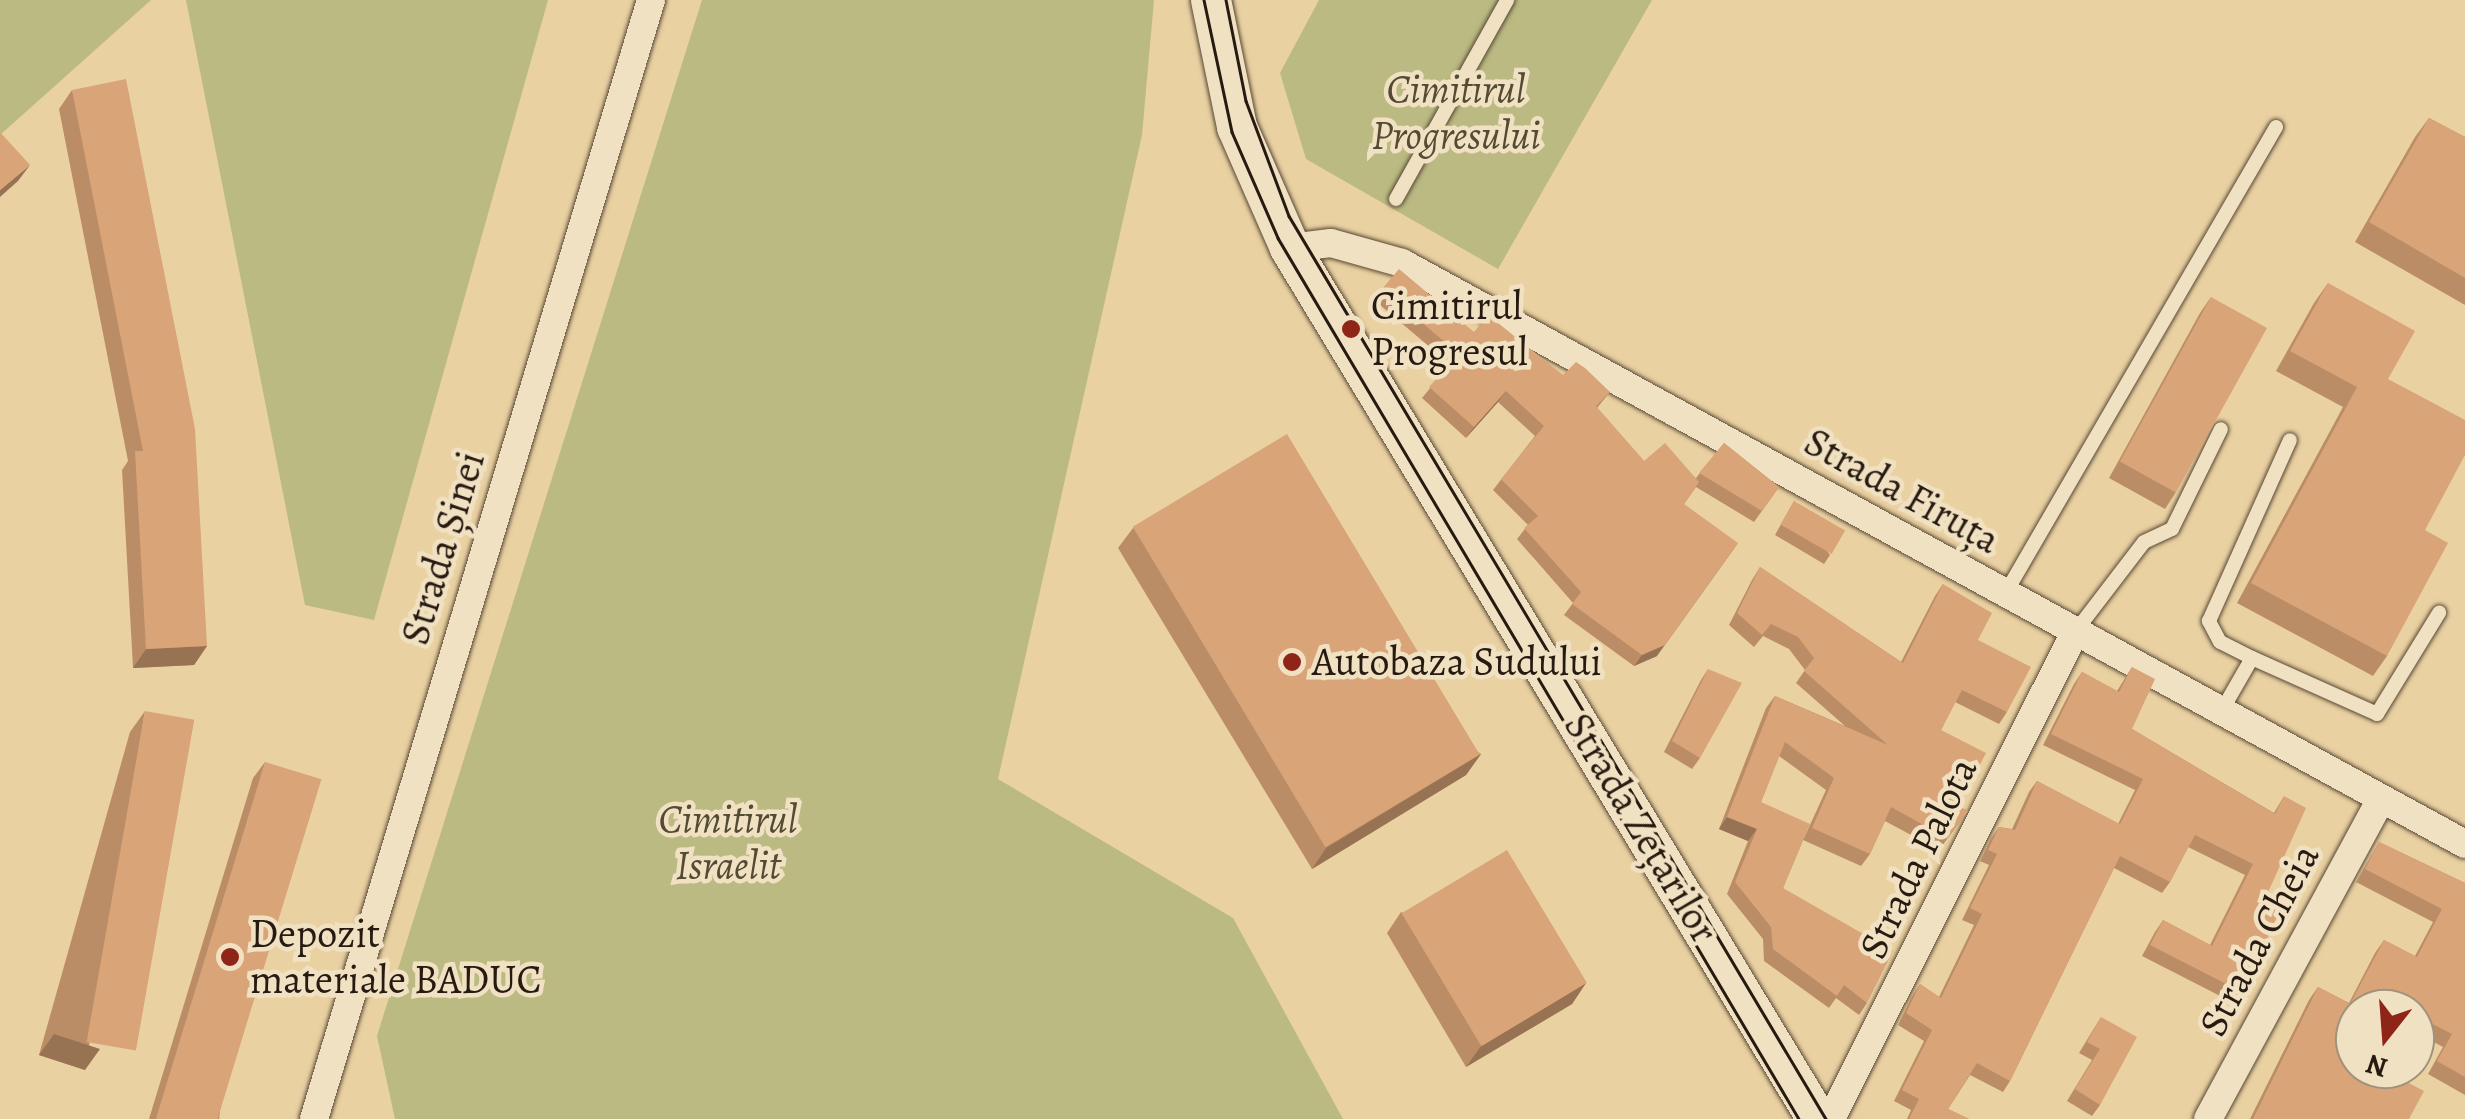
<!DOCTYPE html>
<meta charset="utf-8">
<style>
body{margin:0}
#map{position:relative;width:2465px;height:1119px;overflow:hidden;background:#ead1a2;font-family:Alegreya,serif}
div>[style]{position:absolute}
.green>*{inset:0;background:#baba82}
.roads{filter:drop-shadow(0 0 2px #584835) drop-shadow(0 0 2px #584835)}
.lane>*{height:14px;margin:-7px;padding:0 7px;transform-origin:7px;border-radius:7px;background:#f1e1c3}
.street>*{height:28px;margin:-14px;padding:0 14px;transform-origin:14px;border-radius:14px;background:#f1e1c3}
.secondary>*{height:40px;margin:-20px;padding:0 20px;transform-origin:20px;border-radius:20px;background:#f1e1c3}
.tram>*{height:2.5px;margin:-1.25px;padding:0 1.25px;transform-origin:1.25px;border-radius:1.25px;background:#271b11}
.wall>*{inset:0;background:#bb8d66}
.shaded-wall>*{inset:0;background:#987353}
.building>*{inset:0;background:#d9a477;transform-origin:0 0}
.dots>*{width:28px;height:28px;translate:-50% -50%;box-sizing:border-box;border:5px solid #f1e1c3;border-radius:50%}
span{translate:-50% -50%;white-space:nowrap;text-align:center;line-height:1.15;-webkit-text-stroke:9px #f1e1c3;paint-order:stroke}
.park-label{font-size:40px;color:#534b33;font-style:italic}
.poi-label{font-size:40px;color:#271b11}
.left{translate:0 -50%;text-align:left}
.street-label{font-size:40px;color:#271b11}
.north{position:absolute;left:2335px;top:989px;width:100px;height:100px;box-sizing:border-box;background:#f1e1c3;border:2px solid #a0927c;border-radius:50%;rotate:197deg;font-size:28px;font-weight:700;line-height:40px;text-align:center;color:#271b11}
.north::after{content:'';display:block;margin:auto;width:35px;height:45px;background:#8f2418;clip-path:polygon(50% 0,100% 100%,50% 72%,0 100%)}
</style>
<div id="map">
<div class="green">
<i style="clip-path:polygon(0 0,151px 0,0 135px)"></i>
<i style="clip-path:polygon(186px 0,548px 0,374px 620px,305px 605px)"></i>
<i style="clip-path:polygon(702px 0,1154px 0,1142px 135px,998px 779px,1233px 918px,1343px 1119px,395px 1119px,377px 1036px)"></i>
<i style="clip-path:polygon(1319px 0,1652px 0,1498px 269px,1306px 159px,1280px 73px)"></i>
</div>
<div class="roads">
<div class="lane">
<i style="left:1396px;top:199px;width:228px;rotate:-60.8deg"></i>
<i style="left:2005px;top:594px;width:540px;rotate:-59.87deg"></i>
<i style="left:2075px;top:632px;width:113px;rotate:-52.5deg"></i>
<i style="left:2144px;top:542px;width:31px;rotate:-25deg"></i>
<i style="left:2172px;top:529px;width:111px;rotate:-63.9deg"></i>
<i style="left:2252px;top:658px;width:137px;rotate:24.1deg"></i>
<i style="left:2377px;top:714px;width:119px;rotate:-58.5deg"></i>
<i style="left:2221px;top:712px;width:62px;rotate:-60.1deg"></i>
<i style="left:2252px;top:658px;width:36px;rotate:-153deg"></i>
<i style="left:2220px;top:642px;width:24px;rotate:-118deg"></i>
<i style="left:2209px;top:621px;width:198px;rotate:-65.9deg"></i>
</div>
<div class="street">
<i style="left:1290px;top:248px;width:41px;rotate:-7deg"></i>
<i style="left:1331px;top:243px;width:74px;rotate:15.7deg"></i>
<i style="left:1402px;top:263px;width:1211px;rotate:28.66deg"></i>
<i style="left:314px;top:1119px;width:1169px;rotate:-73.24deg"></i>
<i style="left:1831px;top:1119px;width:545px;rotate:-63.39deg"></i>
<i style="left:2208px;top:1119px;width:364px;rotate:-61.6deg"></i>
</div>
<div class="secondary">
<i style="left:1211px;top:0;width:130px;rotate:78.4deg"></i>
<i style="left:1237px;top:127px;width:132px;rotate:66.3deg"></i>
<i style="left:1290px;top:248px;width:1018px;rotate:58.82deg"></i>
</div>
</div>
<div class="tram">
<i style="left:1204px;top:0;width:135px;rotate:78deg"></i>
<i style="left:1232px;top:132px;width:116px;rotate:66.5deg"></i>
<i style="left:1278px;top:238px;width:1024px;rotate:59.4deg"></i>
<i style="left:1226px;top:0;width:103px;rotate:78.8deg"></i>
<i style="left:1246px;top:101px;width:123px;rotate:69.5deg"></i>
<i style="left:1289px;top:216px;width:1051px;rotate:59.26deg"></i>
</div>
<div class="wall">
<i style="clip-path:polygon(72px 90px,207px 646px,194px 665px,133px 668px,122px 470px,128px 461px,59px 109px)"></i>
<i style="clip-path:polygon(2429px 118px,2465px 137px,2465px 305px,2355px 242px,2415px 137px)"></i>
<i style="clip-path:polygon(2328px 283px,2388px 379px,2425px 530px,2387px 656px,2373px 676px,2237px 603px,2343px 407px,2276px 371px,2314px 303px)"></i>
<i style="clip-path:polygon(1382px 289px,1563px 375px,1610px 392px,1597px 408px,1644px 461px,1696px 478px,1724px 443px,1779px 487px,1754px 522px,1696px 487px,1684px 504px,1657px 656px,1634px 666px,1564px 615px,1573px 603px,1517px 539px,1528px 525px,1493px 490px,1535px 436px,1498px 402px,1466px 438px,1422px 398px,1450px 364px,1374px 300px)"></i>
<i style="clip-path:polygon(2211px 297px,2176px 492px,2165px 509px,2109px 478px,2200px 313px)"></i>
<i style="clip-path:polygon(1794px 501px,1830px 555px,1824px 564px,1775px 535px)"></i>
<i style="clip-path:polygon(1133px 528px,1481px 754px,1466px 775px,1312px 869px,1118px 548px)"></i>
<i style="clip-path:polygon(evenodd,1760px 567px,1901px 662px,1935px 596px,1943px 584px,1978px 640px,2007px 712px,1999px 724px,1955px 702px,1941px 730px,1958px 806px,1968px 811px,1939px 850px,1885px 821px,1870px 854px,1861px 866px,1803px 840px,1783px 888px,1867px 1003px,1859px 1015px,1836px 998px,1829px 1008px,1764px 961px,1763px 939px,1727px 894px,1748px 841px,1719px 829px,1766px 708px,1775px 696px,1845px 726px,1796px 683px,1805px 670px,1789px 649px,1763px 636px,1754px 647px,1729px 625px,1752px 580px,1760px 567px,1779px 756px,1826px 790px,1804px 838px,1761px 802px,1779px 756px)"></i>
<i style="clip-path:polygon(2132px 667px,2132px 729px,2274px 813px,2284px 796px,2265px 899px,2244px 993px,2236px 1004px,2142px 956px,2155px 932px,2163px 920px,2210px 945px,2245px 875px,2188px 847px,2170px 882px,2162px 893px,2114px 868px,2010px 1081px,2003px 1092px,1970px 1075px,1948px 1109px,1969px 1119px,1907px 1119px,1911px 1110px,1894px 1101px,1924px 1041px,1898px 1025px,1912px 996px,1920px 984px,1939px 997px,1974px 925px,1962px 920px,1989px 865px,1980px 861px,1991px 838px,1999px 827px,2012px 829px,2029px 792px,2037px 781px,2118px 824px,2135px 790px,2043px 745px,2074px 684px,2082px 672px,2117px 691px)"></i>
<i style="clip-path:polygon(1708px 669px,1700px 758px,1692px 769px,1664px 752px,1701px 680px)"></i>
<i style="clip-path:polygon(145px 711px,85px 1070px,39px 1055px,130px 732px)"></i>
<i style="clip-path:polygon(265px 762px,219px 1119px,149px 1119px,253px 778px)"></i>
<i style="clip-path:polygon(2379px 842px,2465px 883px,2465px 1095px,2428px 1074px,2443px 1047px,2415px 1032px,2415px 1009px,2355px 1009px,2355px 1069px,2409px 1119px,2250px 1119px,2309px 1000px,2318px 987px,2349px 1003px,2375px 953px,2384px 940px,2415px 956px,2433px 922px,2356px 882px)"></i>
<i style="clip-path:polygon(1401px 912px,1586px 983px,1572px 1004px,1466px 1067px,1387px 933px)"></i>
<i style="clip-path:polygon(2101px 1017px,2100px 1105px,2092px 1116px,2067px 1101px,2092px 1060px,2079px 1053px)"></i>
</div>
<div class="shaded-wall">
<i style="clip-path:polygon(30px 165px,18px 181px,0 197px,0 190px)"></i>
<i style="clip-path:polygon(1506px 391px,1498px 402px,1466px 438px,1474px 427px)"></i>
<i style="clip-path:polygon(1738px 543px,1657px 656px,1634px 666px,1642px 655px)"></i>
<i style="clip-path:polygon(207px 646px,194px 665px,133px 668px,146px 649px)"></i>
<i style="clip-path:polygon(1481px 754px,1466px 775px,1312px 869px,1326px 848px)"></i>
<i style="clip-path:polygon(1727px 817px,1757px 829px,1748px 841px,1719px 829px)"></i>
<i style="clip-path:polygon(1586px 983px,1572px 1004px,1466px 1067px,1481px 1046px)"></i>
<i style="clip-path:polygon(54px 1034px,100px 1049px,85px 1070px,39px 1055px)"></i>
</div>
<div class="building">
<i style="clip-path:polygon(126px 79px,195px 429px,207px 646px,146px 649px,135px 451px,143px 451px,72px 90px)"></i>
<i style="clip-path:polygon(2429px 118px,2465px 137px,2465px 278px,2369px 222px)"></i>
<i style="clip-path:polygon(0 132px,30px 165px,0 190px)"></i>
<i style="clip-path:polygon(1399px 269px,1474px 332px,1488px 315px,1563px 375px,1576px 362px,1585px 368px,1610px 392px,1596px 406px,1644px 461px,1665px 443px,1699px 482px,1684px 504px,1738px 543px,1665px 645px,1642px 655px,1572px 604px,1581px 592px,1524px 528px,1538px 516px,1501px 479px,1544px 426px,1506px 391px,1474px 427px,1429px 387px,1459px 354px,1382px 289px)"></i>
<i style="clip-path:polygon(2328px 283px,2415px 331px,2388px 379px,2465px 420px,2465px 455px,2425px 530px,2448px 543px,2387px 656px,2251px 583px,2357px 387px,2290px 351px)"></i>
<i style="left:2211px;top:297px;width:64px;height:188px;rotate:29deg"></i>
<i style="left:1287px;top:434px;width:374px;height:180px;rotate:59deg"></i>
<i style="clip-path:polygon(1724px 443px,1779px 487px,1762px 511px,1699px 473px)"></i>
<i style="left:1794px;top:501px;width:59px;height:27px;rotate:30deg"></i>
<i style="clip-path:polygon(1760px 567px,1903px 663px,1943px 584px,1992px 613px,1978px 640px,2031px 667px,2007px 712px,1962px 690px,1941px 730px,1986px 753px,1958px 806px,1968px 811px,1947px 838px,1891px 807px,1870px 854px,1812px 828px,1834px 778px,1785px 742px,1761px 802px,1810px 824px,1783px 888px,1893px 951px,1867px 1003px,1844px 985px,1837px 996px,1773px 949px,1771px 927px,1735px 882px,1757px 829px,1727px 817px,1775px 696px,1888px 745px,1804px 671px,1814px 658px,1798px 637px,1771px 624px,1762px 635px,1737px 613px)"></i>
<i style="clip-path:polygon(2132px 667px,2155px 679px,2132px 729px,2275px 814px,2284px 796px,2306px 808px,2265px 899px,2281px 907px,2244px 993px,2150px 945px,2163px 920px,2212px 946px,2253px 864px,2195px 835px,2170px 882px,2120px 856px,2010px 1081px,1977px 1063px,1948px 1109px,1969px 1119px,1909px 1119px,1919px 1099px,1902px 1090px,1932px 1030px,1906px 1013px,1920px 984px,1941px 998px,1982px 914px,1970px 908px,1997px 854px,1988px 850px,1999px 827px,2015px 830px,2037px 781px,2120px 824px,2143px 779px,2051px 734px,2082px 672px,2119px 692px)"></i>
<i style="clip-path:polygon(1708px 669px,1742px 683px,1700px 758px,1672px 741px)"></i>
<i style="left:145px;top:711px;width:50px;height:336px;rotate:10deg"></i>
<i style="left:265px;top:762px;width:59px;height:373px;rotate:17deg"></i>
<i style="clip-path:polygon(2379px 842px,2465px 883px,2465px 1077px,2437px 1061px,2452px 1034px,2415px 1015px,2415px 1009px,2355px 1009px,2355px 1069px,2382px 1069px,2424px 1091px,2409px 1119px,2253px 1119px,2318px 987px,2350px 1004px,2384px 940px,2417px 957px,2442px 909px,2365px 869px)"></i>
<i style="left:1507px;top:850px;width:155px;height:123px;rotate:59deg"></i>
<i style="clip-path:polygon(2101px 1017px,2137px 1037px,2100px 1105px,2075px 1089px,2100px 1049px,2087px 1042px)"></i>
</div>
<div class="dots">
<i style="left:1351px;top:329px;background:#8f2418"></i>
<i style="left:1292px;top:662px;background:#8f2418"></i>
<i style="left:230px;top:957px;background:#8f2418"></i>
</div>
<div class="park-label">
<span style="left:1456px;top:113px">Cimitirul<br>Progresului</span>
<span style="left:728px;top:843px">Cimitirul<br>Israelit</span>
</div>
<div class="poi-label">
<span class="left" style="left:1371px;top:329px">Cimitirul<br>Progresul</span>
<span class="left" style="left:1312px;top:662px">Autobaza Sudului</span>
<span class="left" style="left:250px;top:957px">Depozit<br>materiale BADUC</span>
</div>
<div class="street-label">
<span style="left:1902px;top:491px;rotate:29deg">Strada Firuța</span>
<span style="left:443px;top:548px;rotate:-73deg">Strada Șinei</span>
<span style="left:1641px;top:828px;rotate:59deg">Strada Zețarilor</span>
<span style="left:1918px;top:858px;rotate:-64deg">Strada Palota</span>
<span style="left:2259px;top:940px;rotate:-62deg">Strada Cheia</span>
</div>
<div class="north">N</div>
</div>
